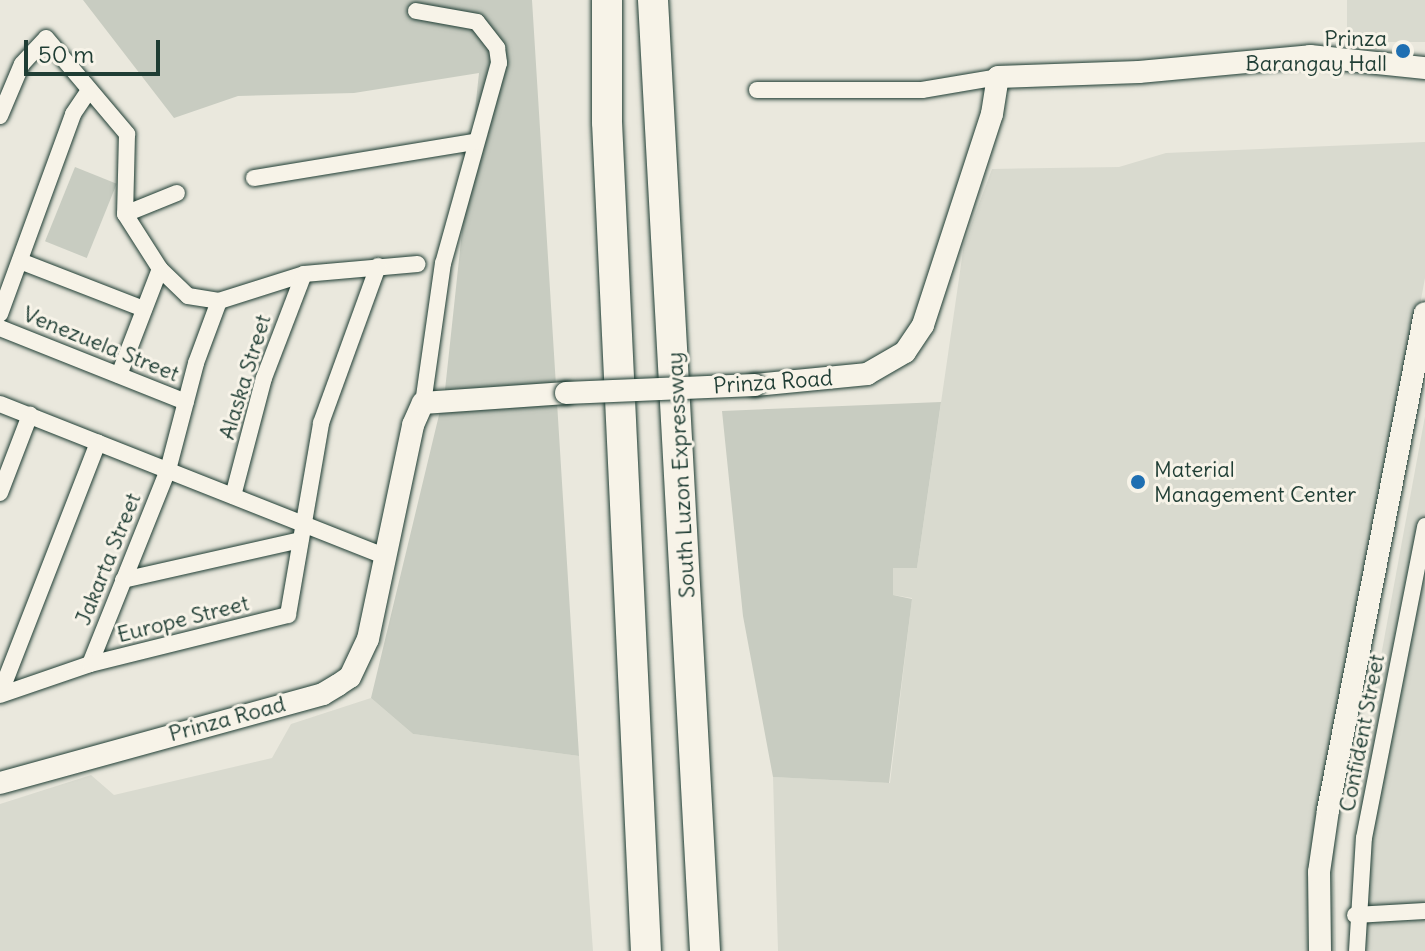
<!DOCTYPE html>
<style>
body{margin:0}
#map{position:relative;width:1425px;height:951px;overflow:hidden;background:#eae8dd;font-family:Delius,sans-serif}
div>[style]{position:absolute}
.built>*{inset:0;background:#d9dacf;transform-origin:0 0}
.green>*{inset:0;background:#c8ccc1;transform-origin:0 0}
.roads{filter:drop-shadow(0 0 2px #1f3d34) drop-shadow(0 0 2px #1f3d34)}
.street>*{height:16px;margin:-8px;padding:0 8px;transform-origin:8px;border-radius:8px;background:#f7f3e8}
.secondary>*{height:22px;margin:-11px;padding:0 11px;transform-origin:11px;border-radius:11px;background:#f7f3e8}
.highway>*{height:30px;margin:-15px;padding:0 15px;transform-origin:15px;border-radius:15px;background:#f7f3e8}
.bridges{filter:drop-shadow(0 0 2px #1f3d34) drop-shadow(0 0 2px #1f3d34)}
.secondary-bridge>*{height:22px;margin:-11px;padding:0 11px;transform-origin:11px;border-radius:11px;background:#f7f3e8}
.dots>*{width:22px;height:22px;translate:-50% -50%;box-sizing:border-box;border:4px solid #f7f3e8;border-radius:50%}
span{translate:-50% -50%;white-space:nowrap;text-align:center;line-height:1.15;-webkit-text-stroke:6px #f7f3e8;paint-order:stroke}
.poi-label{font-size:22px;color:#1f3d34}
.right{translate:-100% -50%;text-align:right}
.left{translate:0 -50%;text-align:left}
.street-label{font-size:22px;color:#1f3d34}
.scale{position:absolute;left:24px;top:40px;width:136px;height:36px;box-sizing:border-box;border:4px solid #1f3d34;border-top:0;padding-left:10px;font-size:24px;line-height:28px;white-space:nowrap;color:#1f3d34;-webkit-text-stroke:6px #f7f3e8;paint-order:stroke}
</style>
<div id="map">
<div class="built">
<i style="left:1347px;top:0;width:78px;height:42px"></i>
<i style="clip-path:polygon(1425px 142px,1425px 278px,1334px 769px,1336px 951px,778px 951px,773px 777px,890px 783px,912px 598px,893px 595px,893px 568px,917px 568px,964px 244px,992px 169px,1119px 167px,1166px 153px)"></i>
<i style="clip-path:polygon(1425px 416px,1425px 951px,1354px 951px,1361px 765px)"></i>
<i style="clip-path:polygon(371px 698px,413px 734px,579px 756px,593px 951px,0 951px,0 804px,91px 775px,114px 795px,272px 758px,291px 724px)"></i>
</div>
<div class="green">
<i style="clip-path:polygon(83px 0,532px 0,579px 756px,413px 734px,371px 698px,445px 390px,479px 73px,354px 93px,238px 96px,174px 118px)"></i>
<i style="left:75px;top:167px;width:45px;height:80px;rotate:22deg"></i>
<i style="clip-path:polygon(941px 402px,917px 568px,893px 568px,893px 595px,912px 599px,889px 783px,773px 777px,743px 616px,722px 411px)"></i>
</div>
<div class="roads">
<div class="street">
<i style="left:416px;top:11px;width:62px;rotate:10.2deg"></i>
<i style="left:477px;top:22px;width:33px;rotate:52deg"></i>
<i style="left:497px;top:48px;width:15px;rotate:82deg"></i>
<i style="left:499px;top:63px;width:208px;rotate:105.6deg"></i>
<i style="left:443px;top:263px;width:141px;rotate:98.1deg"></i>
<i style="left:757px;top:90px;width:165px"></i>
<i style="left:922px;top:90px;width:77px;rotate:-9.7deg"></i>
<i style="left:0;top:116px;width:56px;rotate:-67.1deg"></i>
<i style="left:22px;top:64px;width:35px;rotate:-47deg"></i>
<i style="left:46px;top:38px;width:126px;rotate:49.8deg"></i>
<i style="left:127px;top:134px;width:80px;rotate:91.4deg"></i>
<i style="left:125px;top:214px;width:65px;rotate:57.5deg"></i>
<i style="left:160px;top:269px;width:39px;rotate:44deg"></i>
<i style="left:188px;top:296px;width:31px;rotate:9deg"></i>
<i style="left:219px;top:301px;width:89px;rotate:-17.6deg"></i>
<i style="left:304px;top:274px;width:114px;rotate:-5deg"></i>
<i style="left:254px;top:178px;width:224px;rotate:-9.3deg"></i>
<i style="left:125px;top:214px;width:56px;rotate:-22deg"></i>
<i style="left:20px;top:261px;width:133px;rotate:21.2deg"></i>
<i style="left:0;top:314px;width:213px;rotate:-69.9deg"></i>
<i style="left:73px;top:114px;width:29px;rotate:-56deg"></i>
<i style="left:0;top:328px;width:200px;rotate:21.7deg"></i>
<i style="left:119px;top:375px;width:114px;rotate:-68.9deg"></i>
<i style="left:0;top:404px;width:413px;rotate:21.6deg"></i>
<i style="left:0;top:493px;width:84px;rotate:-69deg"></i>
<i style="left:233px;top:496px;width:122px;rotate:-75.3deg"></i>
<i style="left:264px;top:378px;width:111px;rotate:-69deg"></i>
<i style="left:123px;top:580px;width:182px;rotate:-12.7deg"></i>
<i style="left:90px;top:664px;width:209px;rotate:-68.1deg"></i>
<i style="left:168px;top:470px;width:111px;rotate:-75.3deg"></i>
<i style="left:196px;top:363px;width:66px;rotate:-69.6deg"></i>
<i style="left:0;top:694px;width:270px;rotate:-68.7deg"></i>
<i style="left:0;top:695px;width:95px;rotate:-19deg"></i>
<i style="left:90px;top:664px;width:204px;rotate:-13.9deg"></i>
<i style="left:288px;top:615px;width:195px;rotate:-80.2deg"></i>
<i style="left:321px;top:423px;width:167px;rotate:-70deg"></i>
<i style="left:1355px;top:915px;width:70px;rotate:-3.3deg"></i>
<i style="left:1357px;top:951px;width:113px;rotate:-86.5deg"></i>
<i style="left:1364px;top:838px;width:318px;rotate:-78.9deg"></i>
</div>
<div class="secondary">
<i style="left:755px;top:385px;width:113px;rotate:-5.6deg"></i>
<i style="left:867px;top:374px;width:44px;rotate:-30.1deg"></i>
<i style="left:905px;top:352px;width:32px;rotate:-56deg"></i>
<i style="left:923px;top:325px;width:222px;rotate:-71.9deg"></i>
<i style="left:992px;top:114px;width:37px;rotate:-81deg"></i>
<i style="left:998px;top:77px;width:141px;rotate:-2deg"></i>
<i style="left:1139px;top:72px;width:172px;rotate:-5.3deg"></i>
<i style="left:1310px;top:56px;width:116px;rotate:6deg"></i>
<i style="left:0;top:783px;width:335px;rotate:-15.4deg"></i>
<i style="left:323px;top:694px;width:17px;rotate:-31deg"></i>
<i style="left:338px;top:685px;width:14px;rotate:-34deg"></i>
<i style="left:350px;top:677px;width:42px;rotate:-64.7deg"></i>
<i style="left:368px;top:639px;width:219px;rotate:-78.1deg"></i>
<i style="left:413px;top:425px;width:24px;rotate:-66deg"></i>
<i style="left:423px;top:403px;width:143px;rotate:-4deg"></i>
<i style="left:1320px;top:951px;width:79px;rotate:-90.7deg"></i>
<i style="left:1319px;top:872px;width:63px;rotate:-81.7deg"></i>
<i style="left:1328px;top:810px;width:506px;rotate:-78.96deg"></i>
</div>
<div class="highway">
<i style="left:607px;top:0;width:122px;rotate:90deg"></i>
<i style="left:607px;top:122px;width:830px;rotate:87.31deg"></i>
<i style="left:653px;top:0;width:952px;rotate:86.87deg"></i>
</div>
</div>
<div class="bridges">
<div class="secondary-bridge">
<i style="left:566px;top:393px;width:189px;rotate:-2.4deg"></i>
</div>
</div>
<div class="dots">
<i style="left:1403px;top:51px;background:#1f6fb2"></i>
<i style="left:1138px;top:482px;background:#1f6fb2"></i>
</div>
<div class="poi-label">
<span class="right" style="left:1387px;top:51px">Prinza<br>Barangay Hall</span>
<span class="left" style="left:1154px;top:482px">Material<br>Management Center</span>
</div>
<div class="street-label">
<span style="left:101px;top:344px;rotate:22deg">Venezuela Street</span>
<span style="left:245px;top:377px;rotate:-73deg">Alaska Street</span>
<span style="left:773px;top:382px;rotate:-4deg">Prinza Road</span>
<span style="left:681px;top:475px;rotate:-93deg">South Luzon Expressway</span>
<span style="left:108px;top:559px;rotate:-68deg">Jakarta Street</span>
<span style="left:183px;top:619px;rotate:-14deg">Europe Street</span>
<span style="left:227px;top:719px;rotate:-15deg">Prinza Road</span>
<span style="left:1362px;top:733px;rotate:-79deg">Confident Street</span>
</div>
<div class="scale">50 m</div>
</div>
